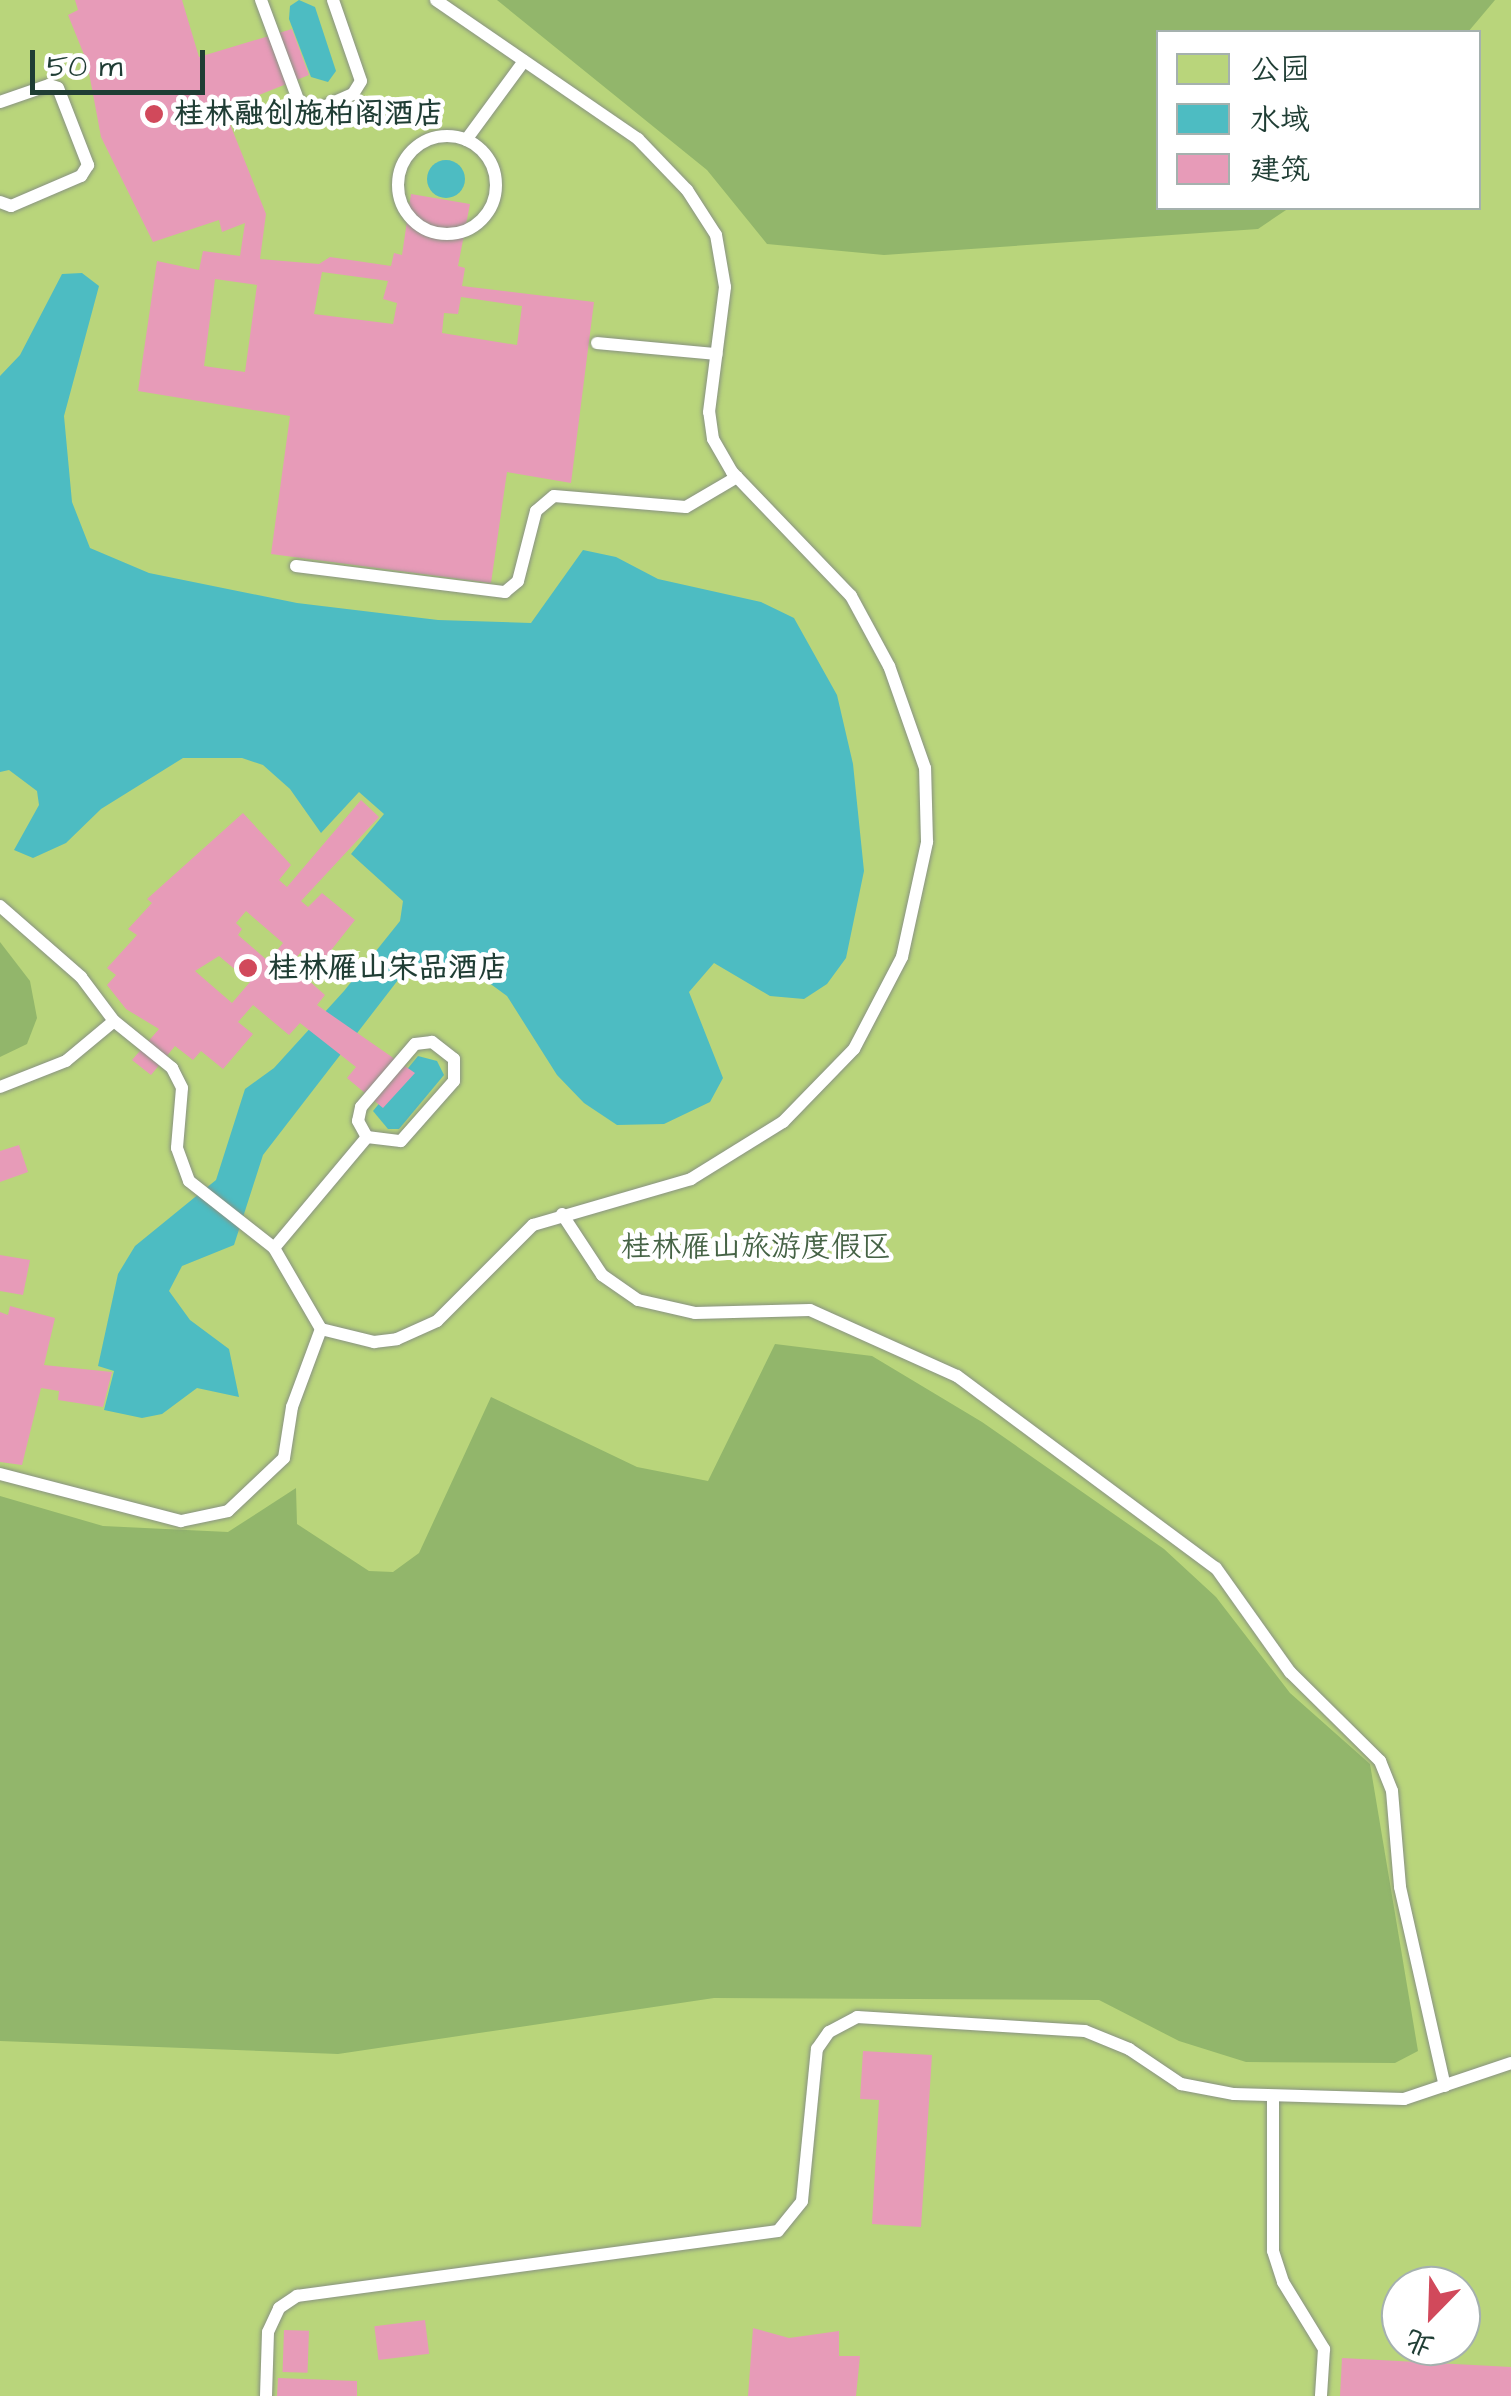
<!DOCTYPE html>
<meta charset="utf-8">
<style>
body{margin:0}
#map{position:relative;width:1511px;height:2396px;overflow:hidden;background:#f1e8cf;font-family:"Architects Daughter","LXGW WenKai TC",sans-serif}
div>[style]{position:absolute}
.green>*{inset:0;background:#b9d57b}
.forest>*{inset:0;background:#92b66b}
.water>*{inset:0;background:#4dbcc2}
.round{border-radius:50%}
.building>*{inset:0;background:#e79bb8;transform-origin:0 0}
.roads{filter:drop-shadow(0 0 2px #889282) drop-shadow(0 0 2px #889282)}
.lane>*{height:12px;margin:-6px;padding:0 6px;transform-origin:6px;border-radius:6px;background:#fff}
.lane>.ring{margin:-6px;padding:0;box-sizing:content-box;background:none;border:12px solid #fff;border-radius:50%}
.dots>*{width:28px;height:28px;translate:-50% -50%;box-sizing:border-box;border:5px solid #fff;border-radius:50%}
span{translate:-50% -50%;white-space:nowrap;text-align:center;line-height:1.15;-webkit-text-stroke:9px #fff;paint-order:stroke}
.poi-label{font-size:30px;color:#1f3d34;font-weight:700}
.left{translate:0 -50%;text-align:left}
.park-label{font-size:30px;color:#466346}
.legend{position:absolute;left:1156px;top:30px;width:325px;height:180px;box-sizing:border-box;background:#fff;border:2px solid #a5b1ae;margin:0;padding:12px 18px;list-style:none;font-size:30px;color:#1f3d34}
.legend li{display:flex;align-items:center;gap:20px;height:50px}
.legend b{width:50px;border:2px solid #a5b1ae}
.north{position:absolute;left:1381px;top:2266px;width:100px;height:100px;box-sizing:border-box;background:#fff;border:2px solid #a5b1ae;border-radius:50%;rotate:203deg;font-size:28px;font-weight:700;line-height:40px;text-align:center;color:#1f3d34}
.north::after{content:'';display:block;margin:auto;width:35px;height:45px;background:#d1495b;clip-path:polygon(50% 0,100% 100%,50% 72%,0 100%)}
.scale{position:absolute;left:30px;top:50px;width:175px;height:45px;box-sizing:border-box;border:5px solid #1f3d34;border-top:0;padding-left:12px;font-size:30px;line-height:35px;white-space:nowrap;color:#1f3d34;-webkit-text-stroke:8px #fff;paint-order:stroke}
</style>
<div id="map">
<div class="green">
<i style="clip-path:polygon(evenodd,0 0,1511px 0,1511px 2396px,0 2396px,0 0,1158px 32px,1478px 32px,1478px 208px,1158px 208px,1158px 32px,0 0,1401px 2286px,1461px 2286px,1461px 2346px,1401px 2346px,1401px 2286px)"></i>
</div>
<div class="forest">
<i style="clip-path:polygon(497px 0,1495px 0,1468px 32px,1158px 32px,1158px 208px,1289px 208px,1258px 229px,884px 255px,767px 244px,707px 170px)"></i>
<i style="clip-path:polygon(0 942px,30px 981px,37px 1018px,27px 1044px,0 1057px)"></i>
<i style="clip-path:polygon(775px 1344px,872px 1356px,982px 1422px,1164px 1549px,1216px 1597px,1290px 1693px,1370px 1764px,1418px 2051px,1395px 2063px,1246px 2062px,1179px 2041px,1099px 2000px,714px 1998px,338px 2054px,0 2041px,0 1496px,103px 1526px,228px 1532px,296px 1488px,297px 1524px,369px 1571px,393px 1572px,419px 1553px,491px 1397px,637px 1467px,708px 1481px)"></i>
</div>
<div class="water">
<i style="clip-path:polygon(299px 0,315px 7px,336px 71px,328px 82px,311px 77px,289px 19px,290px 6px)"></i>
<i class="round" style="left:427px;top:160px;width:38px;height:38px"></i>
<i style="clip-path:polygon(82px 273px,99px 286px,64px 416px,72px 502px,90px 548px,149px 573px,297px 603px,438px 620px,531px 623px,583px 550px,616px 557px,658px 579px,761px 602px,794px 618px,837px 695px,853px 764px,864px 871px,846px 958px,827px 984px,804px 999px,770px 996px,714px 963px,689px 992px,723px 1078px,710px 1102px,664px 1124px,617px 1125px,584px 1103px,557px 1075px,507px 996px,481px 977px,440px 964px,405px 971px,263px 1155px,234px 1245px,182px 1266px,169px 1291px,190px 1320px,229px 1349px,239px 1397px,197px 1388px,162px 1414px,142px 1418px,104px 1410px,114px 1371px,98px 1366px,118px 1274px,135px 1246px,216px 1180px,245px 1089px,274px 1068px,344px 991px,400px 921px,403px 901px,351px 854px,384px 814px,359px 792px,321px 833px,290px 789px,263px 765px,242px 758px,183px 758px,101px 809px,66px 843px,33px 858px,14px 850px,39px 805px,37px 791px,9px 770px,0 772px,0 376px,20px 355px,62px 274px)"></i>
<i style="clip-path:polygon(418px 1056px,437px 1061px,444px 1075px,399px 1129px,388px 1129px,373px 1111px)"></i>
</div>
<div class="building">
<i style="clip-path:polygon(evenodd,75px 0,182px 0,199px 57px,292px 29px,309px 75px,224px 109px,266px 214px,260px 259px,319px 264px,330px 257px,391px 266px,394px 253px,402px 255px,411px 194px,470px 204px,458px 266px,465px 268px,462px 286px,594px 302px,571px 483px,507px 472px,491px 583px,271px 554px,290px 416px,138px 391px,157px 261px,199px 270px,203px 251px,240px 256px,245px 223px,222px 232px,219px 220px,153px 242px,101px 137px,87px 62px,68px 15px,78px 10px,75px 0,322px 272px,388px 281px,383px 299px,397px 303px,393px 324px,314px 314px,322px 272px,75px 0,215px 279px,257px 285px,245px 372px,204px 366px,215px 279px,75px 0,461px 297px,522px 306px,517px 345px,442px 333px,444px 313px,458px 314px,461px 297px)"></i>
<i style="clip-path:polygon(evenodd,361px 800px,379px 817px,301px 901px,308px 907px,322px 893px,355px 920px,321px 963px,303px 950px,290px 964px,325px 995px,317px 1005px,415px 1073px,383px 1108px,347px 1078px,356px 1067px,300px 1023px,289px 1035px,253px 1005px,238px 1022px,253px 1034px,223px 1069px,201px 1051px,193px 1060px,175px 1046px,151px 1075px,132px 1060px,159px 1029px,126px 1009px,107px 985px,116px 975px,107px 968px,137px 935px,128px 929px,152px 903px,147px 899px,243px 813px,291px 865px,279px 880px,287px 887px,361px 800px,246px 911px,283px 943px,268px 961px,238px 935px,242px 929px,236px 923px,246px 911px,361px 800px,219px 956px,250px 982px,232px 1003px,195px 971px,219px 956px)"></i>
<i style="clip-path:polygon(19px 1145px,28px 1172px,0 1182px,0 1151px)"></i>
<i style="clip-path:polygon(0 1255px,30px 1260px,23px 1295px,0 1291px)"></i>
<i style="clip-path:polygon(10px 1306px,55px 1318px,44px 1365px,112px 1372px,103px 1407px,58px 1400px,59px 1391px,41px 1388px,22px 1465px,0 1462px,0 1312px,8px 1315px)"></i>
<i style="clip-path:polygon(863px 2051px,932px 2055px,921px 2227px,872px 2224px,879px 2100px,860px 2099px)"></i>
<i style="left:425px;top:2320px;width:34px;height:51px;rotate:83deg"></i>
<i style="clip-path:polygon(753px 2328px,789px 2338px,839px 2331px,839px 2356px,860px 2356px,856px 2396px,748px 2396px)"></i>
<i style="left:284px;top:2330px;width:25px;height:42px;rotate:2deg"></i>
<i style="clip-path:polygon(1342px 2358px,1511px 2367px,1511px 2396px,1340px 2396px)"></i>
<i style="clip-path:polygon(278px 2378px,357px 2381px,357px 2396px,277px 2396px)"></i>
</div>
<div class="roads">
<div class="lane">
<i style="left:261px;top:0;width:109px;rotate:69.6deg"></i>
<i style="left:299px;top:102px;width:17px;rotate:31deg"></i>
<i style="left:314px;top:111px;width:43px;rotate:-23.6deg"></i>
<i style="left:353px;top:94px;width:15px;rotate:-58deg"></i>
<i style="left:361px;top:81px;width:86px;rotate:-109.1deg"></i>
<i style="left:0;top:102px;width:52px;rotate:-19.1deg"></i>
<i style="left:49px;top:85px;width:9px;rotate:18deg"></i>
<i style="left:58px;top:88px;width:83px;rotate:68.7deg"></i>
<i style="left:88px;top:165px;width:13px;rotate:122deg"></i>
<i style="left:81px;top:176px;width:76px;rotate:156.8deg"></i>
<i style="left:11px;top:206px;width:12px;rotate:-160deg"></i>
<i class="ring" style="left:398px;top:136px;width:86px;height:86px"></i>
<i style="left:466px;top:140px;width:98px;rotate:-53.7deg"></i>
<i style="left:597px;top:343px;width:120px;rotate:5.3deg"></i>
<i style="left:296px;top:566px;width:211px;rotate:7.1deg"></i>
<i style="left:505px;top:592px;width:17px;rotate:-40deg"></i>
<i style="left:518px;top:581px;width:72px;rotate:-75.6deg"></i>
<i style="left:536px;top:511px;width:23px;rotate:-40deg"></i>
<i style="left:554px;top:496px;width:132px;rotate:4.8deg"></i>
<i style="left:686px;top:507px;width:59px;rotate:-30.5deg"></i>
<i style="left:0;top:906px;width:108px;rotate:41.2deg"></i>
<i style="left:81px;top:977px;width:55px;rotate:53.1deg"></i>
<i style="left:0;top:1087px;width:71px;rotate:-21.5deg"></i>
<i style="left:66px;top:1061px;width:62px;rotate:-39.8deg"></i>
<i style="left:114px;top:1021px;width:75px;rotate:39deg"></i>
<i style="left:172px;top:1068px;width:22px;rotate:63deg"></i>
<i style="left:182px;top:1088px;width:60px;rotate:94.8deg"></i>
<i style="left:177px;top:1148px;width:35px;rotate:70deg"></i>
<i style="left:189px;top:1181px;width:108px;rotate:38.2deg"></i>
<i style="left:274px;top:1248px;width:94px;rotate:59.9deg"></i>
<i style="left:321px;top:1329px;width:55px;rotate:13.8deg"></i>
<i style="left:374px;top:1342px;width:23px;rotate:-7deg"></i>
<i style="left:397px;top:1339px;width:44px;rotate:-24.2deg"></i>
<i style="left:437px;top:1321px;width:136px;rotate:-45deg"></i>
<i style="left:533px;top:1225px;width:165px;rotate:-16.2deg"></i>
<i style="left:691px;top:1179px;width:108px;rotate:-31.8deg"></i>
<i style="left:783px;top:1122px;width:102px;rotate:-45.8deg"></i>
<i style="left:854px;top:1049px;width:104px;rotate:-62.4deg"></i>
<i style="left:902px;top:957px;width:118px;rotate:-77.7deg"></i>
<i style="left:927px;top:842px;width:74px;rotate:-91.5deg"></i>
<i style="left:925px;top:768px;width:108px;rotate:-109.4deg"></i>
<i style="left:889px;top:666px;width:80px;rotate:-118.5deg"></i>
<i style="left:851px;top:596px;width:172px;rotate:-133.8deg"></i>
<i style="left:732px;top:472px;width:38px;rotate:-120deg"></i>
<i style="left:713px;top:439px;width:27px;rotate:-98deg"></i>
<i style="left:709px;top:412px;width:126px;rotate:-82.7deg"></i>
<i style="left:725px;top:287px;width:53px;rotate:-99.8deg"></i>
<i style="left:716px;top:235px;width:54px;rotate:-122.8deg"></i>
<i style="left:687px;top:190px;width:71px;rotate:-133.9deg"></i>
<i style="left:638px;top:139px;width:245px;rotate:-145.5deg"></i>
<i style="left:562px;top:1214px;width:73px;rotate:56.7deg"></i>
<i style="left:602px;top:1275px;width:44px;rotate:34.8deg"></i>
<i style="left:638px;top:1300px;width:58px;rotate:12.8deg"></i>
<i style="left:695px;top:1313px;width:115px;rotate:-1.5deg"></i>
<i style="left:810px;top:1310px;width:161px;rotate:24.2deg"></i>
<i style="left:957px;top:1376px;width:322px;rotate:36.6deg"></i>
<i style="left:1216px;top:1568px;width:128px;rotate:54.6deg"></i>
<i style="left:1290px;top:1672px;width:127px;rotate:44.7deg"></i>
<i style="left:1380px;top:1761px;width:32px;rotate:68deg"></i>
<i style="left:1392px;top:1791px;width:96px;rotate:85.2deg"></i>
<i style="left:1400px;top:1887px;width:204px;rotate:77.3deg"></i>
<i style="left:274px;top:1248px;width:145px;rotate:-50deg"></i>
<i style="left:367px;top:1137px;width:34px;rotate:7deg"></i>
<i style="left:401px;top:1141px;width:80px;rotate:-48.5deg"></i>
<i style="left:454px;top:1081px;width:22px;rotate:-90deg"></i>
<i style="left:454px;top:1059px;width:28px;rotate:-142deg"></i>
<i style="left:432px;top:1042px;width:17px;rotate:173deg"></i>
<i style="left:415px;top:1044px;width:83px;rotate:130.6deg"></i>
<i style="left:361px;top:1107px;width:14px;rotate:102deg"></i>
<i style="left:358px;top:1121px;width:18px;rotate:61deg"></i>
<i style="left:0;top:1474px;width:187px;rotate:14.6deg"></i>
<i style="left:181px;top:1521px;width:48px;rotate:-12deg"></i>
<i style="left:228px;top:1511px;width:77px;rotate:-43.4deg"></i>
<i style="left:284px;top:1458px;width:52px;rotate:-81.1deg"></i>
<i style="left:292px;top:1407px;width:83px;rotate:-69.6deg"></i>
<i style="left:1273px;top:2096px;width:155px;rotate:90deg"></i>
<i style="left:1273px;top:2251px;width:33px;rotate:72deg"></i>
<i style="left:1283px;top:2282px;width:79px;rotate:58.5deg"></i>
<i style="left:1324px;top:2349px;width:47px;rotate:93.7deg"></i>
<i style="left:266px;top:2396px;width:64px;rotate:-88.2deg"></i>
<i style="left:268px;top:2332px;width:26px;rotate:-65deg"></i>
<i style="left:279px;top:2308px;width:22px;rotate:-34deg"></i>
<i style="left:297px;top:2296px;width:485px;rotate:-7.7deg"></i>
<i style="left:778px;top:2231px;width:38px;rotate:-51deg"></i>
<i style="left:802px;top:2201px;width:153px;rotate:-84.4deg"></i>
<i style="left:817px;top:2049px;width:21px;rotate:-55deg"></i>
<i style="left:829px;top:2032px;width:32px;rotate:-28deg"></i>
<i style="left:857px;top:2017px;width:228px;rotate:3.5deg"></i>
<i style="left:1085px;top:2031px;width:48px;rotate:22.2deg"></i>
<i style="left:1129px;top:2049px;width:63px;rotate:33.9deg"></i>
<i style="left:1181px;top:2084px;width:54px;rotate:10.7deg"></i>
<i style="left:1234px;top:2094px;width:170px;rotate:1.7deg"></i>
<i style="left:1404px;top:2099px;width:113px;rotate:-18.6deg"></i>
</div>
</div>
<div class="dots">
<i style="left:154px;top:114px;background:#d1495b"></i>
<i style="left:248px;top:968px;background:#d1495b"></i>
</div>
<div class="poi-label">
<span class="left" style="left:174px;top:114px">桂林融创施柏阁酒店</span>
<span class="left" style="left:268px;top:968px">桂林雁山宋品酒店</span>
</div>
<div class="park-label">
<span style="left:756px;top:1247px">桂林雁山旅游度假区</span>
</div>
<ul class="legend">
<li><b style="height:28px;background:#b9d57b"></b>公园</li>
<li><b style="height:28px;background:#4dbcc2"></b>水域</li>
<li><b style="height:28px;background:#e79bb8"></b>建筑</li>
</ul>
<div class="north">北</div>
<div class="scale">50 m</div>
</div>
